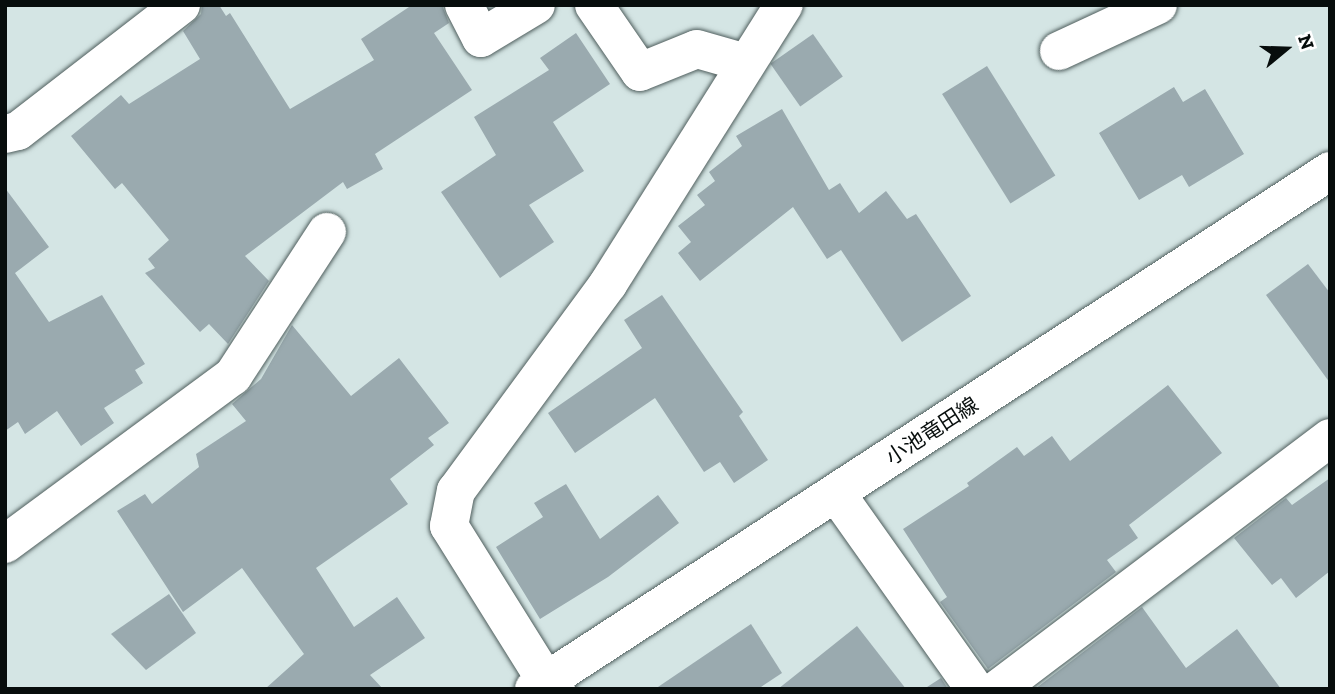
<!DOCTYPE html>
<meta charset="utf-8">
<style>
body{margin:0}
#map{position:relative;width:1335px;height:694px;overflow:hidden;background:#d4e5e4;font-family:"Zilla Slab","Noto Sans JP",serif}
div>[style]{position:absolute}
.building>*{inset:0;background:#9aaaaf;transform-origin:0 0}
.roads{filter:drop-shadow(0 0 2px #4f5e5d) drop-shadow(0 0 2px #4f5e5d)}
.minor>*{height:38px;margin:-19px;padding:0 19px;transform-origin:19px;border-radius:19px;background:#fff}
.secondary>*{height:38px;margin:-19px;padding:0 19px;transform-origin:19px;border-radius:19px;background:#fff}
span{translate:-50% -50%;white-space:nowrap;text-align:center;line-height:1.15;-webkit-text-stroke:5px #fff;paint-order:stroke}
.street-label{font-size:21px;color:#070d0c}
.frame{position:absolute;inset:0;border:7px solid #070d0c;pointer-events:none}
.north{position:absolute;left:1251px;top:14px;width:70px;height:70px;-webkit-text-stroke:5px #fff;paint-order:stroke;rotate:71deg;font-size:19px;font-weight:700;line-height:28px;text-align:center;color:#070d0c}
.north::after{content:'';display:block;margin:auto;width:24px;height:32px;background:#070d0c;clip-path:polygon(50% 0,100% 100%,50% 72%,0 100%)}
</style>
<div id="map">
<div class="building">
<i style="clip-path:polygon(202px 5px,219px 5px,226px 16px,230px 13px,290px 109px,374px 60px,361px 39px,412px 5px,442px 5px,449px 23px,434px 33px,472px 90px,375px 154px,383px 169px,347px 189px,343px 182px,245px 256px,269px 281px,228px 344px,209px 324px,200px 332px,145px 273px,155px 268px,148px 259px,169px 240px,122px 183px,115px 189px,71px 136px,121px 95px,129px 104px,200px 59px,183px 31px,201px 14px)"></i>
<i style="clip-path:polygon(576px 33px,610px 84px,553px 122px,584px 171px,529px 205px,554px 242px,500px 278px,441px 192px,496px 155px,474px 117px,549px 70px,540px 58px)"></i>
<i style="left:813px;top:34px;width:52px;height:52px;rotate:55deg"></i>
<i style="left:987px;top:66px;width:129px;height:53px;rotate:58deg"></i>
<i style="clip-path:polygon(1174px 87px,1183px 102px,1205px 89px,1244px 154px,1189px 187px,1182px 175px,1139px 200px,1099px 133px)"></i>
<i style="clip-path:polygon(782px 109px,829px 190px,840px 183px,859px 213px,886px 191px,907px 219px,916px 214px,971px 296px,902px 342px,841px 250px,827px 259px,793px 207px,700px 281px,678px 253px,691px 242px,678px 226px,705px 205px,697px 195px,715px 181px,709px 172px,742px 146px,736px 136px)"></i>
<i style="clip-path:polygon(5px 188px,49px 247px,15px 273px,49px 322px,102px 295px,145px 364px,135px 370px,143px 383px,104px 408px,114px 423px,81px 446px,57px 411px,25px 434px,18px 422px,5px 431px)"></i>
<i style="clip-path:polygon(1308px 264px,1330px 293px,1330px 383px,1266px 295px)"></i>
<i style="clip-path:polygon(662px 295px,743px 412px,739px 416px,768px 460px,734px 483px,720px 462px,704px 472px,655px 398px,575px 453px,548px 413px,642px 348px,624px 320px)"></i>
<i style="clip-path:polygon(292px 325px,351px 396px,399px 358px,449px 423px,428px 438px,434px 445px,390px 479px,408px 504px,316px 568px,354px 627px,397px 597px,425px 638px,370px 675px,383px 689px,265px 689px,304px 654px,242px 568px,183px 612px,117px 511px,145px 494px,152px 504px,199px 467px,196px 454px,246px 421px,232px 404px,261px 379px)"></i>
<i style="clip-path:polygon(1168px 385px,1222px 453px,1129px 525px,1138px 538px,1107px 560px,1116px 572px,988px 669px,940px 602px,947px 597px,903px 529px,969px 486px,967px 483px,1017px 447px,1024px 456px,1052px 436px,1070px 461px)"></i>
<i style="clip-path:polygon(1330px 478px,1330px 571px,1296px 598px,1281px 578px,1272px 585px,1234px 538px,1286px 498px,1292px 505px)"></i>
<i style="clip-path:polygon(566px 484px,600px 539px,658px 495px,679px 523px,608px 577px,540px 619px,496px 547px,543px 517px,534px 503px)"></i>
<i style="clip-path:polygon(169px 594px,196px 633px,146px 670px,111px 634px)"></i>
<i style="clip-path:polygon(1142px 607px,1186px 668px,1237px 629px,1281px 689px,1035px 689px)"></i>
<i style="clip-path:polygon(751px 624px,782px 673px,758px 689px,655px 689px)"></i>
<i style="clip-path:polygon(857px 626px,906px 689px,778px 689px)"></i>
<i style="clip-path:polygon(941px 678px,948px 689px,924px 689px)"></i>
</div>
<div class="roads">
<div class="minor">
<i style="left:464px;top:5px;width:37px;rotate:63deg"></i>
<i style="left:481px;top:38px;width:64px;rotate:-31deg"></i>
<i style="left:594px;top:5px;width:81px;rotate:55.5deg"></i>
<i style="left:640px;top:72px;width:61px;rotate:-22deg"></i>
<i style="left:697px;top:49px;width:51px;rotate:15.9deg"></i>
<i style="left:1059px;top:51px;width:109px;rotate:-24.9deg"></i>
<i style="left:5px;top:134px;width:13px;rotate:-13deg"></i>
<i style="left:18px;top:131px;width:206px;rotate:-37.7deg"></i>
<i style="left:836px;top:493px;width:240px;rotate:54.7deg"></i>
<i style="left:5px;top:544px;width:283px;rotate:-36.4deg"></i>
<i style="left:233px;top:376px;width:172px;rotate:-56.9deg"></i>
<i style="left:556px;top:689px;width:13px;rotate:-141deg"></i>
<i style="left:546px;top:681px;width:183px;rotate:-122deg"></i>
<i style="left:449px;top:526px;width:36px;rotate:-79deg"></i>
<i style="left:456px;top:491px;width:257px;rotate:-53.7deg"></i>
<i style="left:608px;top:284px;width:330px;rotate:-57.8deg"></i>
<i style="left:998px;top:689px;width:416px;rotate:-37.1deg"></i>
</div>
<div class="secondary">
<i style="left:534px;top:689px;width:950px;rotate:-33.05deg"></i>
</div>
</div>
<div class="street-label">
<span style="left:932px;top:431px;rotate:-33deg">小池竜田線</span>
</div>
<div class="frame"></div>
<div class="north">N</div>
</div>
